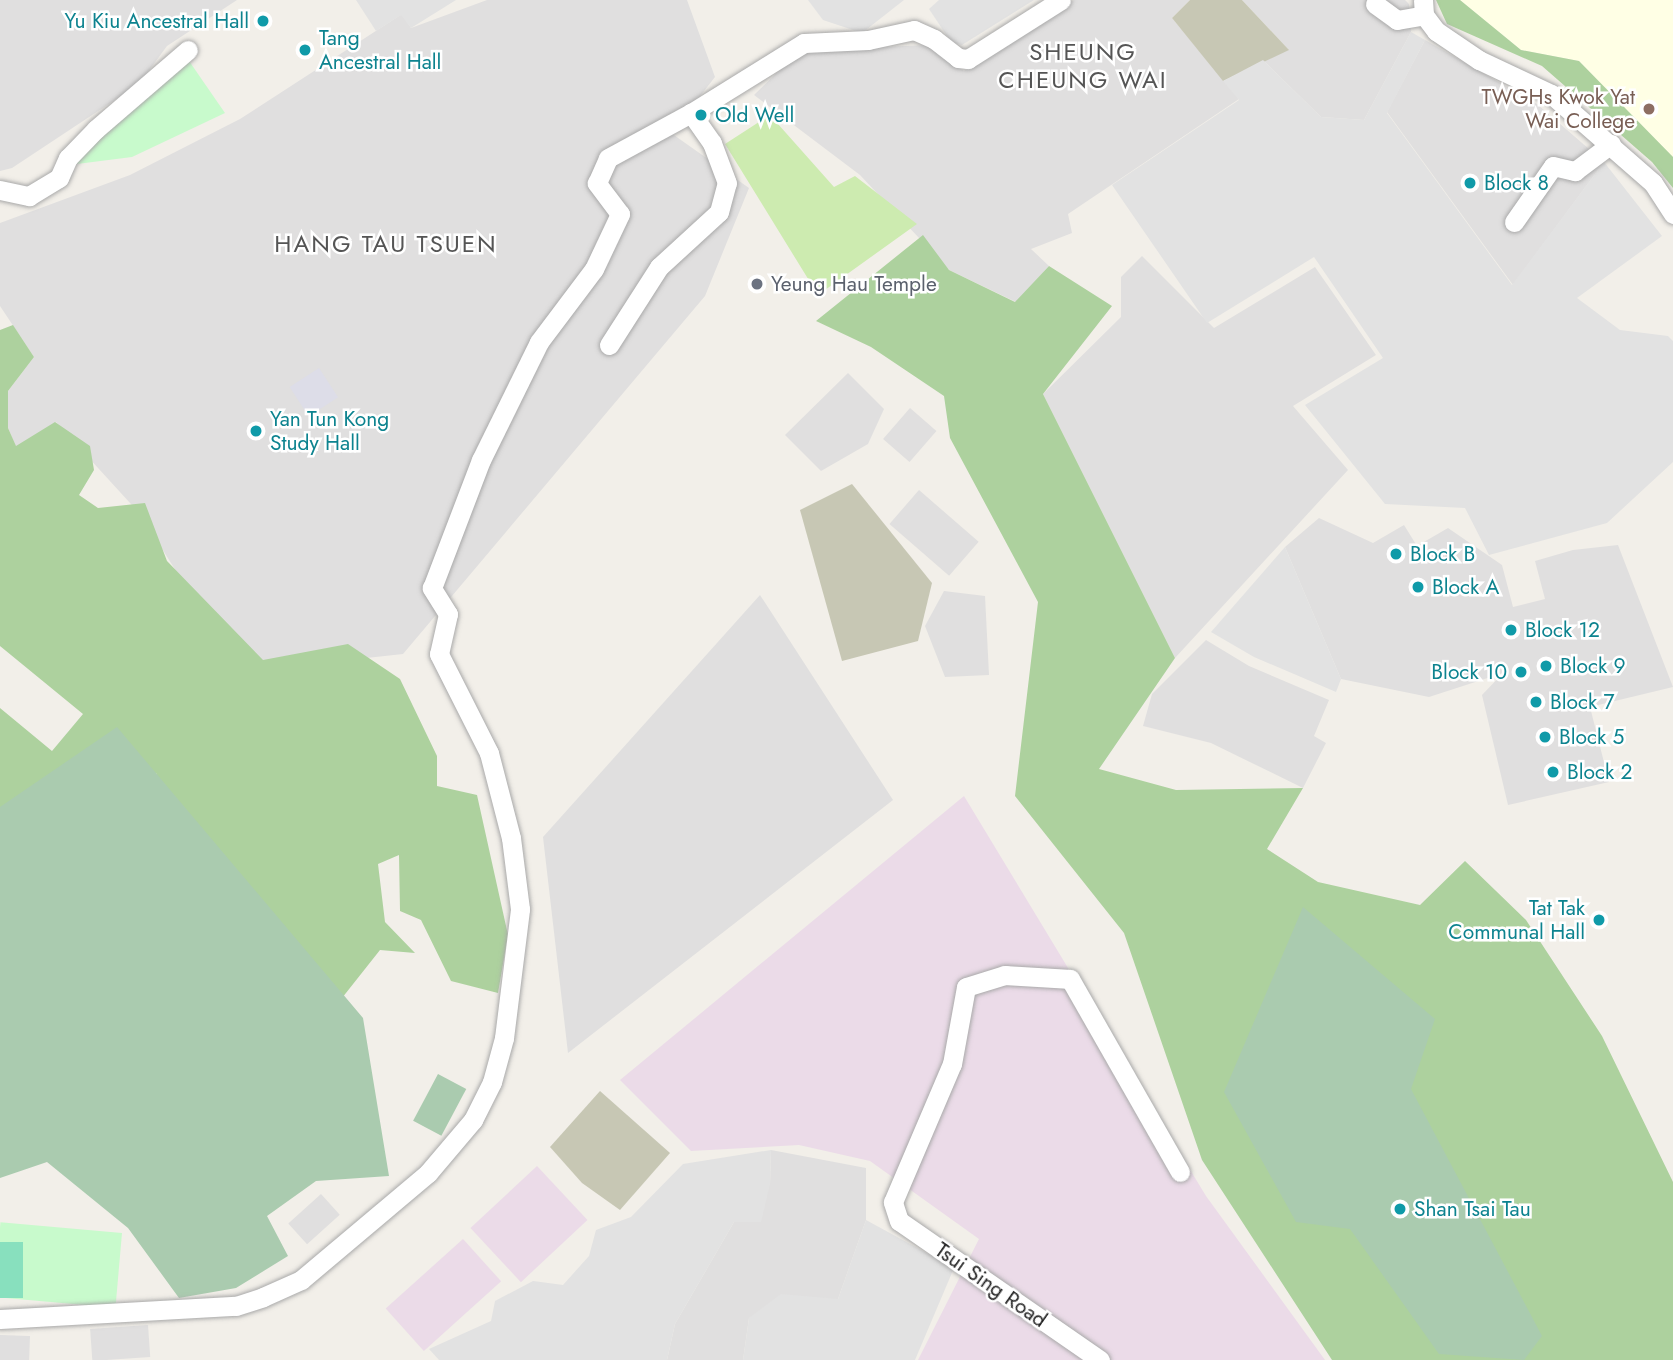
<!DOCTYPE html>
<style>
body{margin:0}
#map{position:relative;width:1673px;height:1360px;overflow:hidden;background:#f2efe9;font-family:Jost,sans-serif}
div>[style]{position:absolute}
.residential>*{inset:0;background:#e0dfdf;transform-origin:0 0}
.industrial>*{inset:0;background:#ebdbe8;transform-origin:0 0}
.education>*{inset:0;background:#ffffe5}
.construction>*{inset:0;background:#c7c7b4}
.grass>*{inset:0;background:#cdebb0}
.forest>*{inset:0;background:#add19e}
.cemetery>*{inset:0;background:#aacbaf;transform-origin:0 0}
.park>*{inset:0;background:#c8facc;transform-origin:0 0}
.pitch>*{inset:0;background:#88e0be;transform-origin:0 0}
.parking>*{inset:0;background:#e2e2e2}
.plaza>*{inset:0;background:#dddde8;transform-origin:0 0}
.roads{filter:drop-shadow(0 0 2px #a9a9a9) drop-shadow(0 0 2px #a9a9a9)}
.street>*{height:19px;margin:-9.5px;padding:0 9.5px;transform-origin:9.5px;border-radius:9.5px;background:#fff}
.dots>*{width:19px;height:19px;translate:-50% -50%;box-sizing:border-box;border:4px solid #fff;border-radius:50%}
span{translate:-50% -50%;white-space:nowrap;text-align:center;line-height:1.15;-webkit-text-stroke:5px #fff;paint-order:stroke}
.culture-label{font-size:21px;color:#0d838f}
.right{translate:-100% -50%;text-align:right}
.left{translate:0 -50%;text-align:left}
.education-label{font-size:21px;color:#785e54}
.worship-label{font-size:21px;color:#5b616d}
.street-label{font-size:21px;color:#222}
.quarter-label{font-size:24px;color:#555;letter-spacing:2px}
</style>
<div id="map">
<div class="residential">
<i style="clip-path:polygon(0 0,237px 0,167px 46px,139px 84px,12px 168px,0 171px)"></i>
<i style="clip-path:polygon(487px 0,687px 0,715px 77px,671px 133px,749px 188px,705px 296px,403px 654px,239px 672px,141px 515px,56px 422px,16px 447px,8px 428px,8px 391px,34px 357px,0 306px,0 223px,130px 175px,240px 119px,402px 14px,411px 28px)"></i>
<i style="clip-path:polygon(1074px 0,1190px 0,1172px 18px,1239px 99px,1068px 214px,1072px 233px,1031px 249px,1049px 266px,1016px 302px,949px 270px,860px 175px,754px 95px,800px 50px,930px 45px,964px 71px)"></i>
<i style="clip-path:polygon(1242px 0,1405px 0,1409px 4px,1411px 32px,1364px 120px,1321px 117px,1263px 60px,1288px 49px)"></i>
<i style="clip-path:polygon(1425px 40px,1537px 104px,1604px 162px,1513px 285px,1387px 112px)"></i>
<i style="clip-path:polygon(1142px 256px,1214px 328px,1315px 267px,1376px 355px,1293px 406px,1348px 470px,1175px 658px,1043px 394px,1121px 317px,1121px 277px)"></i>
<i style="clip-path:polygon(848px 373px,884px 409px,868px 444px,821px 471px,785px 435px)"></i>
<i style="left:910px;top:408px;width:35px;height:41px;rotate:41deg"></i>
<i style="left:919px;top:490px;width:79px;height:45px;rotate:41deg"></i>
<i style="clip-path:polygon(1319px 518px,1373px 543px,1404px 525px,1417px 546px,1448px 528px,1502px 565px,1513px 607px,1545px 599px,1535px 561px,1573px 550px,1618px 545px,1673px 687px,1590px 707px,1609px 782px,1508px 805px,1482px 695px,1503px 673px,1429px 697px,1341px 679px,1285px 547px)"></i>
<i style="clip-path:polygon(944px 591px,985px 596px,989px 675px,945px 677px,925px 626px)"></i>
<i style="clip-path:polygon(760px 595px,893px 800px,568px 1053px,543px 837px)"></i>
<i style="clip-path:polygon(1206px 640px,1249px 666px,1329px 700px,1314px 736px,1326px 743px,1303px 788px,1211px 743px,1143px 726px,1152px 694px)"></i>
<i style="clip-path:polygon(771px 1150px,866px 1168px,866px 1220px,838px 1299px,749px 1318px,743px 1360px,667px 1360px,675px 1324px,734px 1222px,770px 1184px)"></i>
<i style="left:321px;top:1194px;width:28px;height:44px;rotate:48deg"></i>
<i style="left:148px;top:1325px;width:32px;height:58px;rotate:86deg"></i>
<i style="left:0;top:1335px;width:30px;height:25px;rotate:2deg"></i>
</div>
<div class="industrial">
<i style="clip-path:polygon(964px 796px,1206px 1196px,1325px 1360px,918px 1360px,979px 1239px,870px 1161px,799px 1145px,691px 1151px,620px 1080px)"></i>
<i style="left:537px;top:1166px;width:74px;height:91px;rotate:47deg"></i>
<i style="left:463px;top:1239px;width:57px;height:104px;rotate:48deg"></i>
</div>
<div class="education">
<i style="clip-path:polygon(1460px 0,1673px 0,1673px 157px,1579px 61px,1521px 50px)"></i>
</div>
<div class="construction">
<i style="clip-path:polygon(1190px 0,1242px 0,1289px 50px,1223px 81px,1172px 18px)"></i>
<i style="clip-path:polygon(852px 484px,932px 583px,918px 641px,842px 661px,800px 510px)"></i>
<i style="clip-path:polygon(600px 1091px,670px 1153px,620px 1210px,582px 1183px,550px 1147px)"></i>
</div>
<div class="grass">
<i style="clip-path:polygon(770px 115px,834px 187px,855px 176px,917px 224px,818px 295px,725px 144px)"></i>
</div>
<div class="forest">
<i style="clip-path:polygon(1436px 0,1460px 0,1521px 50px,1579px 61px,1673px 157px,1673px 188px,1652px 162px,1542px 66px,1447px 24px)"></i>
<i style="clip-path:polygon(923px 235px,949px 270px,1015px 302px,1049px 266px,1112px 306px,1043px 394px,1175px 658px,1099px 769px,1176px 790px,1303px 788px,1267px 849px,1318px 882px,1420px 905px,1465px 861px,1526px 920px,1602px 1036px,1673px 1182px,1673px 1360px,1332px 1360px,1202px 1160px,1124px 933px,1015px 796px,1038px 602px,950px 438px,944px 396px,871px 347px,816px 321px)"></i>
<i style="clip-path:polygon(13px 325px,34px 357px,8px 391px,8px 428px,16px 446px,55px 422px,90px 446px,94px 470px,79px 495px,98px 508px,145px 503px,167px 561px,263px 660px,348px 644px,400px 679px,437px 756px,437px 786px,477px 795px,508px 935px,498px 993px,451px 981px,421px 920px,400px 911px,399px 855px,378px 864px,385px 922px,415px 953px,380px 950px,342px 998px,195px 884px,156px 773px,60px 784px,0 836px,0 708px,52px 751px,83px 714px,0 646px,0 330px)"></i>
</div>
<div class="cemetery">
<i style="clip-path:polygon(117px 727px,363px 1018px,389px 1176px,316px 1181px,267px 1216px,288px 1256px,236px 1288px,179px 1298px,128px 1228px,47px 1162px,0 1178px,0 807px)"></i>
<i style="clip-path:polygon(1303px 907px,1435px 1019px,1411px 1089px,1542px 1336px,1524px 1360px,1439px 1354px,1350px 1229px,1296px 1222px,1224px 1092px)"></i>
<i style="left:438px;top:1074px;width:32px;height:53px;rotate:28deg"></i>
</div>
<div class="park">
<i style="clip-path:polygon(187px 58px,225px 113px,132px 157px,77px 164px,74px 160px)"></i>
<i style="left:122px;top:1233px;width:75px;height:122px;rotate:95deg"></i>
</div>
<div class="pitch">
<i style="left:0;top:1242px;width:23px;height:56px"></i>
</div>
<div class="parking">
<i style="clip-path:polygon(356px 0,456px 0,411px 28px,401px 15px,376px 31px)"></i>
<i style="clip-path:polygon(808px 0,904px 0,862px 33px,823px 20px)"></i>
<i style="clip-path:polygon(939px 0,1034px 0,962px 45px,951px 42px,929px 9px)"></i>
<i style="clip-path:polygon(1411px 32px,1425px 40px,1387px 113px,1512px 285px,1604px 162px,1662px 236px,1577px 298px,1620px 330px,1668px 336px,1673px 341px,1673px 462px,1607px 523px,1489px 555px,1465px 508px,1385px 504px,1305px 405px,1383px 358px,1314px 257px,1207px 323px,1112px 185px,1239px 100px,1223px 81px,1263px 60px,1321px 117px,1364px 120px)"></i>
<i style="clip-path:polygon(1285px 547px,1341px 679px,1336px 692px,1254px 657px,1211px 632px)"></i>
<i style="clip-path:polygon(771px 1150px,770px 1184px,761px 1222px,734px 1222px,675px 1324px,667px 1360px,439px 1360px,429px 1349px,491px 1321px,495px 1301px,533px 1281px,563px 1285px,589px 1256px,596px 1230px,631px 1217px,683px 1164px)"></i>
<i style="clip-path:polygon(866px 1220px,954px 1268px,915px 1360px,743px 1360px,749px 1318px,781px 1294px,838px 1299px)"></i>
</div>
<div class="plaza">
<i style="left:319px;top:368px;width:35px;height:35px;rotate:57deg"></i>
</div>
<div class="roads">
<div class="street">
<i style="left:1423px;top:0;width:15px;rotate:86deg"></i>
<i style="left:1424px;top:15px;width:20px;rotate:53deg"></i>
<i style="left:1436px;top:31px;width:52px;rotate:34deg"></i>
<i style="left:1479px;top:60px;width:80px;rotate:25.3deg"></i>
<i style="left:1551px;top:94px;width:135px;rotate:41.1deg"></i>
<i style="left:1653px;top:183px;width:37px;rotate:57deg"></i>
<i style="left:1375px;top:4px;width:27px;rotate:36deg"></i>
<i style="left:1397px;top:20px;width:27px;rotate:-10deg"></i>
<i style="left:0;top:190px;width:30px;rotate:12deg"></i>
<i style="left:29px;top:196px;width:35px;rotate:-31deg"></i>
<i style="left:59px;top:178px;width:22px;rotate:-66deg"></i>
<i style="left:68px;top:158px;width:40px;rotate:-46deg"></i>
<i style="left:96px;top:129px;width:121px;rotate:-40.7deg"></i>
<i style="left:1514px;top:222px;width:68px;rotate:-55.1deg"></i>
<i style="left:1553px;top:166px;width:23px;rotate:13deg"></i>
<i style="left:1575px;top:171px;width:45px;rotate:-36.9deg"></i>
<i style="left:609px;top:345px;width:93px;rotate:-57.3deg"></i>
<i style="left:659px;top:267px;width:81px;rotate:-42.5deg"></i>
<i style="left:719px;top:212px;width:30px;rotate:-75deg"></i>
<i style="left:727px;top:183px;width:43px;rotate:-110.6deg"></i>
<i style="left:712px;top:143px;width:37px;rotate:-125deg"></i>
<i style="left:0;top:1319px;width:236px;rotate:-3.2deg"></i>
<i style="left:236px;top:1306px;width:28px;rotate:-18deg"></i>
<i style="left:263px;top:1297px;width:42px;rotate:-24.1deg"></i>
<i style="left:301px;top:1280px;width:166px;rotate:-40.1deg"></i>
<i style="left:428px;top:1173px;width:70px;rotate:-49.7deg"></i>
<i style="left:473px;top:1120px;width:42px;rotate:-63.4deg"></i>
<i style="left:492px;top:1082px;width:46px;rotate:-74.7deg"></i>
<i style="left:504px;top:1038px;width:130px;rotate:-82.9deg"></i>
<i style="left:520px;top:909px;width:72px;rotate:-97.2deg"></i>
<i style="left:511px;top:838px;width:88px;rotate:-104.5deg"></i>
<i style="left:489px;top:753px;width:111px;rotate:-116.8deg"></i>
<i style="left:439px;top:654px;width:41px;rotate:-77.3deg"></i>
<i style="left:448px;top:614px;width:31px;rotate:-122deg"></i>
<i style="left:432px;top:588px;width:137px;rotate:-69.1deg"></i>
<i style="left:481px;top:460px;width:131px;rotate:-63.8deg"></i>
<i style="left:539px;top:342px;width:91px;rotate:-53deg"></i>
<i style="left:594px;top:269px;width:61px;rotate:-64.7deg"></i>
<i style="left:620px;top:214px;width:39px;rotate:-127deg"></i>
<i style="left:597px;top:183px;width:27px;rotate:-66deg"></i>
<i style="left:608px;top:158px;width:94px;rotate:-28.5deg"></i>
<i style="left:691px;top:113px;width:133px;rotate:-31.8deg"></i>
<i style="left:804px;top:43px;width:64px;rotate:-2.7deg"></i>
<i style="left:868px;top:40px;width:47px;rotate:-12.3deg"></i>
<i style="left:914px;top:30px;width:22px;rotate:24deg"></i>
<i style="left:934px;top:39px;width:31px;rotate:38deg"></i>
<i style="left:958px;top:58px;width:10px;rotate:6deg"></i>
<i style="left:968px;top:59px;width:110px;rotate:-32.4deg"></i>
<i style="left:1100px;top:1360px;width:244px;rotate:-145.3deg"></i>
<i style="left:899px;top:1221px;width:20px;rotate:-108deg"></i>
<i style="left:893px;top:1202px;width:150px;rotate:-66.9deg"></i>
<i style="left:952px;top:1064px;width:78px;rotate:-79.7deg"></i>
<i style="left:966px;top:987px;width:41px;rotate:-17.1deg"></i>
<i style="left:1005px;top:975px;width:65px;rotate:3.5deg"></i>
<i style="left:1070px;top:979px;width:222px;rotate:60.3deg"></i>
</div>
</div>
<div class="dots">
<i style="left:263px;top:21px;background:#0f9aa8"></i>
<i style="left:305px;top:50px;background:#0f9aa8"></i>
<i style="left:1649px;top:109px;background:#8d6e63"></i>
<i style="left:701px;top:115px;background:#0f9aa8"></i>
<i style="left:1470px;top:183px;background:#0f9aa8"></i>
<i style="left:757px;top:284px;background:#6b7280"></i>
<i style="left:256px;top:431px;background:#0f9aa8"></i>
<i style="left:1396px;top:554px;background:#0f9aa8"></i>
<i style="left:1418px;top:587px;background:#0f9aa8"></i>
<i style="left:1511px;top:630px;background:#0f9aa8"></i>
<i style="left:1546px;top:666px;background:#0f9aa8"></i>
<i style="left:1521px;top:672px;background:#0f9aa8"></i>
<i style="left:1536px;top:702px;background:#0f9aa8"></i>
<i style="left:1545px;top:737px;background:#0f9aa8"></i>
<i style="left:1553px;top:772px;background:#0f9aa8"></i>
<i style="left:1599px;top:920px;background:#0f9aa8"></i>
<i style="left:1400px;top:1209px;background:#0f9aa8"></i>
</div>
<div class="culture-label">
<span class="right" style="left:249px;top:21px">Yu Kiu Ancestral Hall</span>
<span class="left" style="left:319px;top:50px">Tang<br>Ancestral Hall</span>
<span class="left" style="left:715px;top:115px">Old Well</span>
<span class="left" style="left:1484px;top:183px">Block 8</span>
<span class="left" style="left:270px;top:431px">Yan Tun Kong<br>Study Hall</span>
<span class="left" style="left:1410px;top:554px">Block B</span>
<span class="left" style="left:1432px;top:587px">Block A</span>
<span class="left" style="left:1525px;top:630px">Block 12</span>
<span class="left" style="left:1560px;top:666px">Block 9</span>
<span class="right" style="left:1507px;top:672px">Block 10</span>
<span class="left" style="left:1550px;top:702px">Block 7</span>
<span class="left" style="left:1559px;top:737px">Block 5</span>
<span class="left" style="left:1567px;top:772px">Block 2</span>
<span class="right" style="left:1585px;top:920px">Tat Tak<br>Communal Hall</span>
<span class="left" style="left:1414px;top:1209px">Shan Tsai Tau</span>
</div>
<div class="education-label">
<span class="right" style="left:1635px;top:109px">TWGHs Kwok Yat<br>Wai College</span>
</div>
<div class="worship-label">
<span class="left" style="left:771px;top:284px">Yeung Hau Temple</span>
</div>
<div class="street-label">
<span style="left:991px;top:1285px;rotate:35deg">Tsui Sing Road</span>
</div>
<div class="quarter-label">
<span style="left:1083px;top:66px">SHEUNG<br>CHEUNG WAI</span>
<span style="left:386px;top:244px">HANG TAU TSUEN</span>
</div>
</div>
